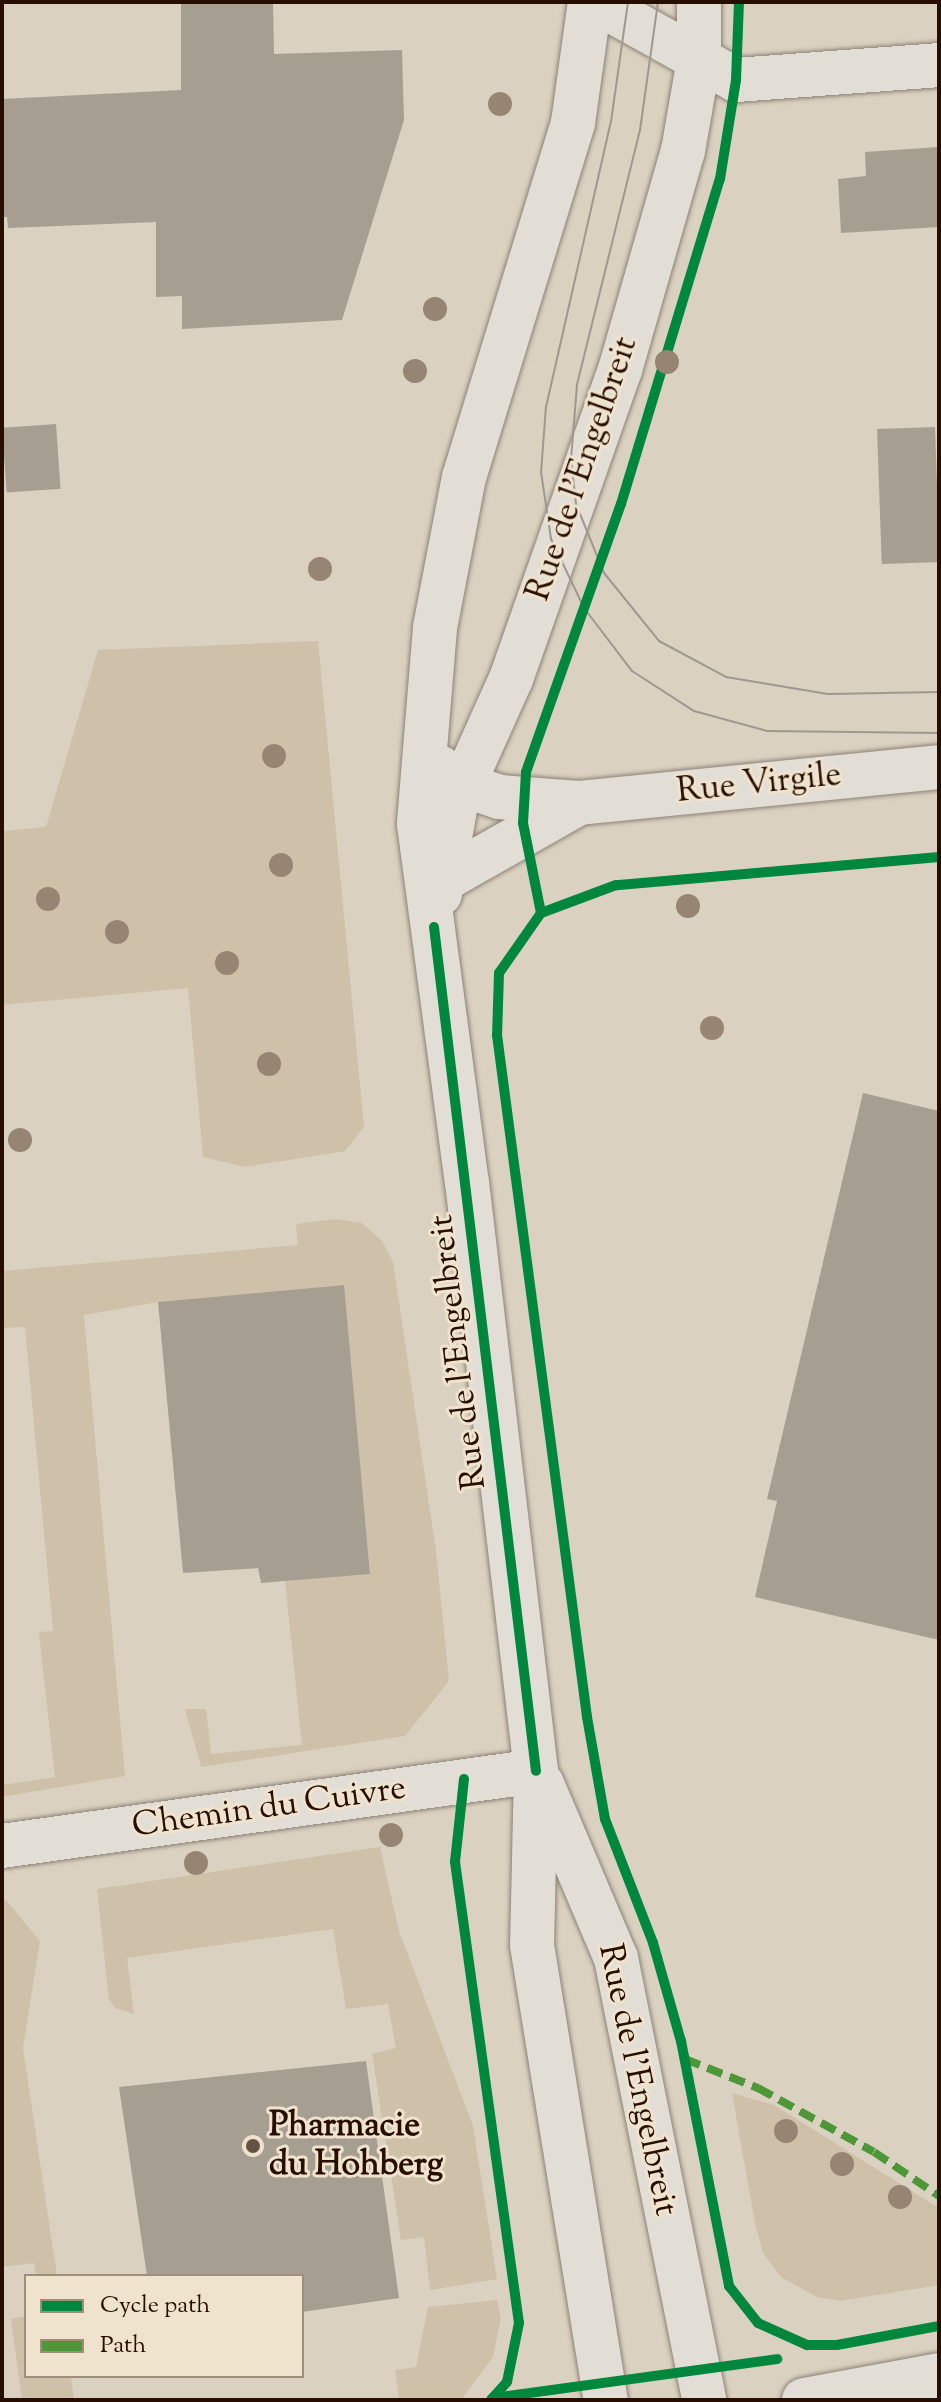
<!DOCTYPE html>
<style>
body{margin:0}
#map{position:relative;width:941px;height:2402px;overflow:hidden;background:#dbd1c0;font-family:"Sorts Mill Goudy",serif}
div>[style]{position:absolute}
.green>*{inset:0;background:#cfc0a9}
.building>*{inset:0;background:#a79e92;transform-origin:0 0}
.roads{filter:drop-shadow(0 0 2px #8b8277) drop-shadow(0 0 2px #8b8277)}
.minor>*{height:44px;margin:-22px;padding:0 22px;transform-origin:22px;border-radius:22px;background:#e3ded5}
.tram>*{height:2px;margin:-1px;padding:0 1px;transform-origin:1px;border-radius:1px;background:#9f9890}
.quiet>*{height:8px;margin-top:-4px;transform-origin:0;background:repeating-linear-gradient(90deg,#4e9739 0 16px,transparent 0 24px)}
.cycleway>*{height:10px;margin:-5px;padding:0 5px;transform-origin:5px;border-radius:5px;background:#00873e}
.trees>*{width:24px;height:24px;margin:-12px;border-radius:50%;background:#978574}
.dots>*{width:22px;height:22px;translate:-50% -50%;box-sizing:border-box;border:4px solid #efe3ce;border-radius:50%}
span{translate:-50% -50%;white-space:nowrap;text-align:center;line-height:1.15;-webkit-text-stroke:6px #efe3ce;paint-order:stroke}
.street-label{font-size:34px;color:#270e01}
.poi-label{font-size:34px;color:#270e01;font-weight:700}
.left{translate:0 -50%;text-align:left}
.frame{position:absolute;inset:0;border:4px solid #270e01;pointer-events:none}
.legend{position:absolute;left:24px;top:2274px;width:280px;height:104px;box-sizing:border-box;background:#efe3ce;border:2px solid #9f8e7c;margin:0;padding:10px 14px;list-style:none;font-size:24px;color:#270e01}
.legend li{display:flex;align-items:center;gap:16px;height:40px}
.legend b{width:40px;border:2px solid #9f8e7c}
</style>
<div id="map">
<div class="green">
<i style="clip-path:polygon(318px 641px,364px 1127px,345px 1151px,245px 1167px,203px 1157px,188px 988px,2px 1005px,2px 831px,46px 827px,98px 650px)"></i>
<i style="clip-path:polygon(337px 1219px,362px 1223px,382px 1241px,393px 1262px,436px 1551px,449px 1681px,405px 1736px,201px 1767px,185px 1709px,206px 1709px,211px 1754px,302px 1745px,285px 1581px,370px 1573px,343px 1285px,158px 1302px,84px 1315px,125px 1776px,2px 1797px,2px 1785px,55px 1777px,39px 1632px,53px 1631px,25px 1327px,2px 1328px,2px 1271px,298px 1245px,296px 1224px)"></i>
<i style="clip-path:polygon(380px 1847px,399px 1931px,473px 2126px,497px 2279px,430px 2290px,424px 2237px,401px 2240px,372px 2054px,396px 2048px,388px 2004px,346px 2009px,333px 1929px,127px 1958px,134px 2014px,115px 2008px,109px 1999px,97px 1889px)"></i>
<i style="clip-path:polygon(6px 1900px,40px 1941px,23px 2048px,57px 2276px,36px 2276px,34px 2263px,2px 2267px,2px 1901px)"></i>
<i style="clip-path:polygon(732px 2093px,774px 2105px,939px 2208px,939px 2285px,840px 2301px,817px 2297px,781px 2277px,763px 2253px,755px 2223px)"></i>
<i style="clip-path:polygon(497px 2300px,501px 2318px,493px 2357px,461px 2400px,399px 2400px,395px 2370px,416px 2367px,428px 2307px)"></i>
<i style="clip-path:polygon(26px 2316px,26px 2376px,71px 2376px,74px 2400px,22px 2400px,11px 2319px)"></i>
</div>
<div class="building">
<i style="clip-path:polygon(273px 2px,274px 54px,402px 50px,404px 120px,342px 320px,182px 329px,182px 296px,156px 297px,156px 222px,8px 228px,7px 217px,2px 217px,2px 99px,181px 90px,181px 4px)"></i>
<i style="clip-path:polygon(939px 147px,939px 227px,841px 233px,838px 179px,866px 176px,865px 152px)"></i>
<i style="left:56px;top:424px;width:65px;height:54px;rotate:86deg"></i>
<i style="left:935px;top:427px;width:135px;height:58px;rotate:88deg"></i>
<i style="clip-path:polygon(863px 1093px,939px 1111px,939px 1640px,755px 1597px,777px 1501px,767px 1499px)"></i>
<i style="clip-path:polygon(344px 1285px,370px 1574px,261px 1583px,258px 1568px,183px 1573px,158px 1302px)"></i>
<i style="clip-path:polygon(366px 2061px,399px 2298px,302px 2312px,302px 2276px,147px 2276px,119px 2087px)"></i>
</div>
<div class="roads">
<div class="minor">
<i style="left:590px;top:2px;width:122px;rotate:98deg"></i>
<i style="left:573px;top:123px;width:370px;rotate:107.1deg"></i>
<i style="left:464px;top:477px;width:154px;rotate:100.9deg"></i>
<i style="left:435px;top:628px;width:197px;rotate:94.7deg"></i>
<i style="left:419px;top:824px;width:361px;rotate:82.4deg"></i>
<i style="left:467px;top:1182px;width:593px;rotate:83.32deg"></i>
<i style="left:536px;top:1771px;width:174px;rotate:91.3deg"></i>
<i style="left:532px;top:1945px;width:461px;rotate:80.8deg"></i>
<i style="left:596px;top:2px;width:160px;rotate:29.1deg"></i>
<i style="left:736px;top:80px;width:204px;rotate:-4.2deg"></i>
<i style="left:441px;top:768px;width:28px;rotate:38deg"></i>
<i style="left:463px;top:785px;width:38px;rotate:18deg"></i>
<i style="left:499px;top:797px;width:80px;rotate:4.3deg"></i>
<i style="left:443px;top:880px;width:156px;rotate:-29.5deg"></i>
<i style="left:579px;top:803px;width:362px;rotate:-5.7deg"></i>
<i style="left:440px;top:894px;width:97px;rotate:-79.9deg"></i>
<i style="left:457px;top:799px;width:132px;rotate:-65.8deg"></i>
<i style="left:511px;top:679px;width:328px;rotate:-70.6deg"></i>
<i style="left:620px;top:370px;width:228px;rotate:-74deg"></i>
<i style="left:683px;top:151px;width:93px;rotate:-80.1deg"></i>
<i style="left:699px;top:59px;width:57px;rotate:-90deg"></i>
<i style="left:542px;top:1784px;width:189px;rotate:67deg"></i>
<i style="left:616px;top:1958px;width:451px;rotate:78.7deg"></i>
<i style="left:2px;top:1846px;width:539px;rotate:-7.99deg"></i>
<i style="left:804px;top:2400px;width:137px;rotate:-10.5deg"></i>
</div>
</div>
<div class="tram">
<i style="left:628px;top:2px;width:120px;rotate:98.1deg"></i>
<i style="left:611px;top:121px;width:292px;rotate:102.8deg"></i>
<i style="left:546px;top:406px;width:66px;rotate:94.3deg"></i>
<i style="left:541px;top:472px;width:68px;rotate:81.5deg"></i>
<i style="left:551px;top:539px;width:76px;rotate:64.4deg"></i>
<i style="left:584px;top:608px;width:79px;rotate:52.7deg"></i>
<i style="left:632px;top:671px;width:74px;rotate:32.8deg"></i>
<i style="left:694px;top:711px;width:76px;rotate:15.3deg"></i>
<i style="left:767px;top:731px;width:172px;rotate:0.7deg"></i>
<i style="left:658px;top:2px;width:129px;rotate:98deg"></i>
<i style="left:640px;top:130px;width:263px;rotate:103.9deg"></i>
<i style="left:577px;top:385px;width:75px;rotate:94.6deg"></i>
<i style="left:571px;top:460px;width:44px;rotate:83.5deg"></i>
<i style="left:576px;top:504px;width:74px;rotate:67.9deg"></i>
<i style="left:604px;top:573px;width:87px;rotate:51deg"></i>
<i style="left:659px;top:641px;width:76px;rotate:28.2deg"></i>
<i style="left:726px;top:677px;width:103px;rotate:9.5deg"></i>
<i style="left:828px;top:694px;width:111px;rotate:-1deg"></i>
</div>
<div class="quiet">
<i style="left:685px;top:2059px;width:79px;rotate:21.7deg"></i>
<i style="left:758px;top:2088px;width:132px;rotate:28.9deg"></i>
<i style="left:874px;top:2152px;width:78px;rotate:34.1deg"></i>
</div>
<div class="cycleway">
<i style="left:939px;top:857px;width:324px;rotate:175deg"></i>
<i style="left:616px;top:885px;width:80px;rotate:159.5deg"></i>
<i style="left:541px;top:913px;width:73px;rotate:125deg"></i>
<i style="left:499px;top:973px;width:62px;rotate:91.8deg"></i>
<i style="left:497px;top:1035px;width:688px;rotate:82.48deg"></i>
<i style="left:587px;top:1717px;width:104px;rotate:80deg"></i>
<i style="left:605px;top:1819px;width:133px;rotate:68.8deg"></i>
<i style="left:653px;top:1943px;width:102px;rotate:74.1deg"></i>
<i style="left:681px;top:2041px;width:250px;rotate:78.9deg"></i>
<i style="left:729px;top:2286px;width:47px;rotate:51.9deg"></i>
<i style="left:758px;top:2323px;width:54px;rotate:24.2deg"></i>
<i style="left:807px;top:2345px;width:30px"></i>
<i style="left:837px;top:2345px;width:104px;rotate:-10.6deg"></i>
<i style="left:541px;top:913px;width:92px;rotate:-101.3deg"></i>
<i style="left:523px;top:823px;width:51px;rotate:-86.6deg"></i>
<i style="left:526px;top:772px;width:284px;rotate:-70.5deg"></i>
<i style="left:621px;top:504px;width:340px;rotate:-73.1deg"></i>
<i style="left:720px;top:179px;width:100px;rotate:-80.8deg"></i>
<i style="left:736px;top:80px;width:78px;rotate:-87.8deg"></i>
<i style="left:434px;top:927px;width:850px;rotate:83.11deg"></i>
<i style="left:464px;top:1779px;width:83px;rotate:96.2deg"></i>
<i style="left:455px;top:1862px;width:465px;rotate:82.1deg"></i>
<i style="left:519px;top:2323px;width:60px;rotate:101.5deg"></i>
<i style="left:507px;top:2382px;width:24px;rotate:132deg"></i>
<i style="left:493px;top:2398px;width:287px;rotate:-7.8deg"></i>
</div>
<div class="trees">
<i style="left:500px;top:104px"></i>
<i style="left:435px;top:309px"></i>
<i style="left:667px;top:362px"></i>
<i style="left:415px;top:371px"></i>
<i style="left:320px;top:569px"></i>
<i style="left:274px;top:756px"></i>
<i style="left:281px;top:865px"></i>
<i style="left:48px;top:899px"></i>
<i style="left:688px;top:906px"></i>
<i style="left:117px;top:932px"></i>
<i style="left:227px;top:963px"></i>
<i style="left:712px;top:1028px"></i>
<i style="left:269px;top:1064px"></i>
<i style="left:20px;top:1140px"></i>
<i style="left:391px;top:1835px"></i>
<i style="left:196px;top:1863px"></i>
<i style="left:786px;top:2131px"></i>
<i style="left:842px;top:2164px"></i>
<i style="left:900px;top:2197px"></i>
</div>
<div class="dots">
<i style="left:253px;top:2146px;background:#665244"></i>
</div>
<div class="street-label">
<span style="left:583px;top:469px;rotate:-71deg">Rue de l'Engelbreit</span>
<span style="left:759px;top:784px;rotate:-6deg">Rue Virgile</span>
<span style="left:459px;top:1352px;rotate:-97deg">Rue de l'Engelbreit</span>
<span style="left:269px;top:1808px;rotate:-8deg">Chemin du Cuivre</span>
<span style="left:637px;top:2080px;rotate:78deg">Rue de l'Engelbreit</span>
</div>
<div class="poi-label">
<span class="left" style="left:269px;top:2146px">Pharmacie<br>du Hohberg</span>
</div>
<div class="frame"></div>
<ul class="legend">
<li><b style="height:10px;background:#00873e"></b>Cycle path</li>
<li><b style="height:10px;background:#4e9739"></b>Path</li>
</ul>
</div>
